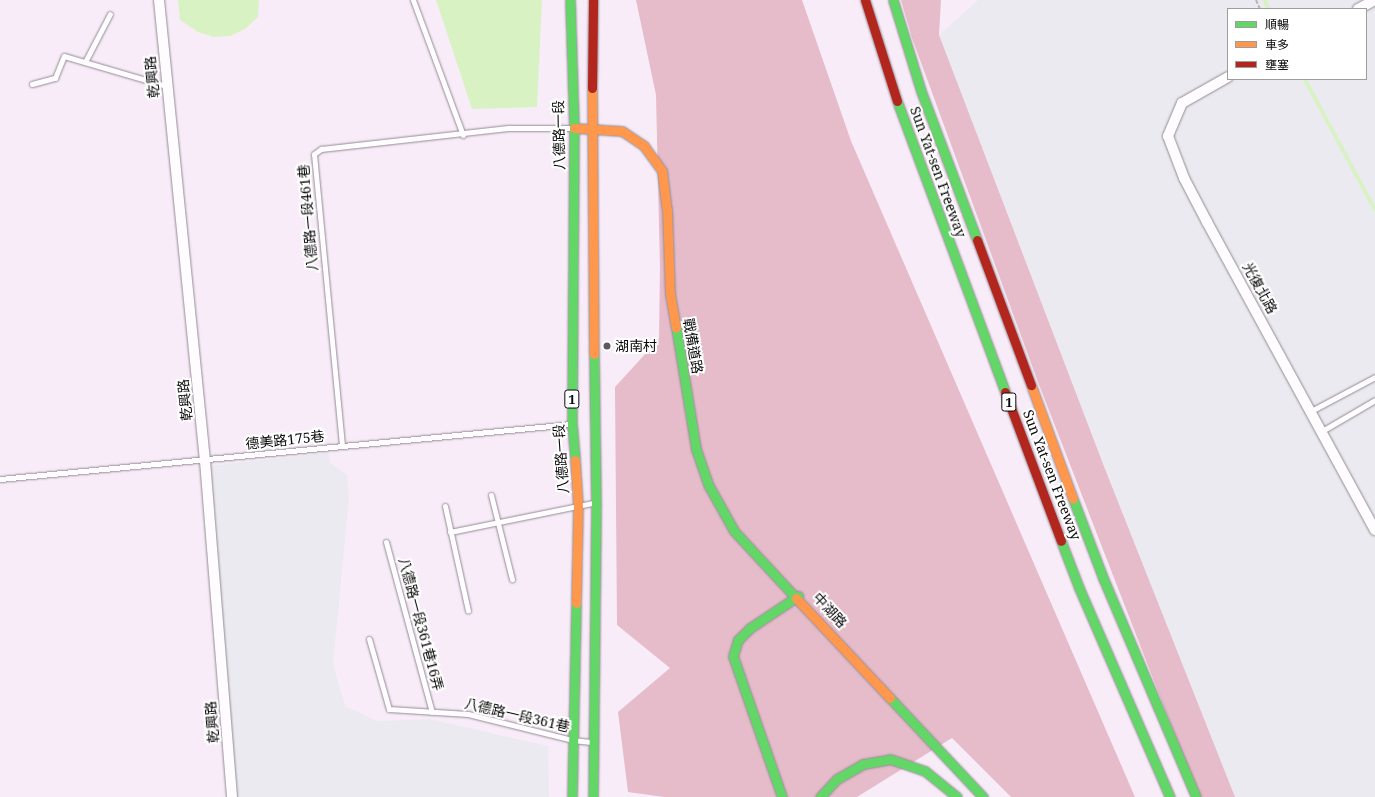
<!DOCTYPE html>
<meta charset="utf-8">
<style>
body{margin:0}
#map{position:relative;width:1375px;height:797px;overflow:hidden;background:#f9ecf9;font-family:"Noto Serif","Noto Sans TC",serif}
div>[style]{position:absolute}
.industrial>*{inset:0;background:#eaeaf0}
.forest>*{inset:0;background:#e6bbca}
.water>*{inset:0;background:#d9f2c4}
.stream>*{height:3.5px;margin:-1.75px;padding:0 1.75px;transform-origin:1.75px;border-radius:1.75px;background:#d9f2c4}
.path>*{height:2px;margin-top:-1px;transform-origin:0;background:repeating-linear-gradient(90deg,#b7b5b7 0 4px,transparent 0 6px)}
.roads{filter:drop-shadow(0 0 1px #928c92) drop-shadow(0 0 1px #928c92)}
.lane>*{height:5px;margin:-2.5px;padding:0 2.5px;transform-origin:2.5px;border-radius:2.5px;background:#fefcfe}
.street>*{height:10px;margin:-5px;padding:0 5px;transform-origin:5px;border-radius:5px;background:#fefcfe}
.fast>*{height:9px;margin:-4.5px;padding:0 4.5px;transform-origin:4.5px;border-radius:4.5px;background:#63d668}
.slow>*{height:9px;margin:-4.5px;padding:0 4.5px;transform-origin:4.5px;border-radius:4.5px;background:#ff974d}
.jam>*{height:9px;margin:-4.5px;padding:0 4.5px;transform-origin:4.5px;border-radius:4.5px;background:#b3261e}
.dots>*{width:11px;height:11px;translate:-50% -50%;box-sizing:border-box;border:2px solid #fff;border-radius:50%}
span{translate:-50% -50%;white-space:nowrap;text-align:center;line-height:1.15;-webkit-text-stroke:4px #fff;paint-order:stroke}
.shield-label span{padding:1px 3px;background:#fff;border:1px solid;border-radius:3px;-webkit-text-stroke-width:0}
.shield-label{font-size:13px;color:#0a0a0a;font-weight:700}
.street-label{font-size:14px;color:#0a0a0a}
.poi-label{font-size:14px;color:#0a0a0a}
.left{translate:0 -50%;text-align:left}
.legend{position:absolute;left:1227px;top:8px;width:140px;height:72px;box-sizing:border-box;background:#fff;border:1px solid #9d9d9d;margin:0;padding:5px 7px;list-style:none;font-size:12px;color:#0a0a0a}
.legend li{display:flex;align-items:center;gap:8px;height:20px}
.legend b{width:20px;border:1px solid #9d9d9d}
</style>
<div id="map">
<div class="industrial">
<i style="clip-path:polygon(evenodd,978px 0,1375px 0,1375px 797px,1235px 797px,1105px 469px,939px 35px,978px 0,1228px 9px,1366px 9px,1366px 79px,1228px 79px,1228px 9px)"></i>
<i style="clip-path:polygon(328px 453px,330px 463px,347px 475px,349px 497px,333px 664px,345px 706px,377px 721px,429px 719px,548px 746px,549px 797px,237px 797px,208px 466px)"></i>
</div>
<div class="forest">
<i style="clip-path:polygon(636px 0,802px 0,851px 141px,1135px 797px,1011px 797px,952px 738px,857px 797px,664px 797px,628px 792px,618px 712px,670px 668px,617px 625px,615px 387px,659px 339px,660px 268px,656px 95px)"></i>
<i style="clip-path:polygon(901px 0,941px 0,939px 35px,1105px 469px,1235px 797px,1199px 797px,1038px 382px,912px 38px)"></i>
</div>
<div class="water">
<i style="clip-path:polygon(259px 0,258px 17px,245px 29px,230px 36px,214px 37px,198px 32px,180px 20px,178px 0)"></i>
<i style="clip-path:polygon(436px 0,542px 0,537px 107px,472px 109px)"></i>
</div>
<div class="stream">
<i style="left:1265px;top:0;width:10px;rotate:66deg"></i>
<i style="left:1305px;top:79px;width:148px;rotate:61.7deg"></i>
</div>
<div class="path">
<i style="left:1256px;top:0;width:10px;rotate:66deg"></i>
</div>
<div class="roads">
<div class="lane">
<i style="left:413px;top:0;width:144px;rotate:69.7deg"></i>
<i style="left:85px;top:62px;width:54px;rotate:-62.5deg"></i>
<i style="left:32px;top:84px;width:24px;rotate:-15deg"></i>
<i style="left:55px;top:78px;width:24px;rotate:-68deg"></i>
<i style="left:64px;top:56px;width:106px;rotate:16.4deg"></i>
<i style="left:1311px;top:411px;width:72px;rotate:-28deg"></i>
<i style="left:1322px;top:431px;width:61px;rotate:-30.3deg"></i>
<i style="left:342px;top:445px;width:292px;rotate:-95.5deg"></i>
<i style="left:314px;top:154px;width:9px;rotate:-36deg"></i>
<i style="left:321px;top:149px;width:188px;rotate:-6.4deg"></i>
<i style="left:508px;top:128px;width:65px"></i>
<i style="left:0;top:479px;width:574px;rotate:-5.5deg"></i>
<i style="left:491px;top:495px;width:87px;rotate:76deg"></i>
<i style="left:445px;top:506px;width:107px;rotate:77.6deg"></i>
<i style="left:450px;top:532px;width:146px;rotate:-11.5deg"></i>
<i style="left:386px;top:542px;width:176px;rotate:74.9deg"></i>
<i style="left:369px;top:639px;width:73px;rotate:74.1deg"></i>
<i style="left:389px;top:709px;width:79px;rotate:3.6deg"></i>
<i style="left:468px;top:714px;width:107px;rotate:14deg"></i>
<i style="left:572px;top:740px;width:19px;rotate:6deg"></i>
</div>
<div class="street">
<i style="left:159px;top:0;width:463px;rotate:84.3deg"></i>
<i style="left:205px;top:461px;width:337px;rotate:85.4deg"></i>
<i style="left:1358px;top:9px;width:19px;rotate:-28deg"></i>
<i style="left:1228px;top:77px;width:53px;rotate:150.5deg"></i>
<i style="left:1182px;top:103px;width:36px;rotate:113deg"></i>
<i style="left:1168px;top:136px;width:45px;rotate:69.1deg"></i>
<i style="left:1184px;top:178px;width:50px;rotate:62.4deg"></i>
<i style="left:1207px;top:222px;width:351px;rotate:61.4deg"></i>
</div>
<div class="fast">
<i style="left:570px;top:0;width:128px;rotate:88.2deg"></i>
<i style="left:574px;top:128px;width:296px;rotate:90.4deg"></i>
<i style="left:572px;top:424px;width:36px;rotate:85deg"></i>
<i style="left:893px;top:0;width:95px;rotate:72.9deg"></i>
<i style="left:921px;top:91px;width:159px;rotate:69.4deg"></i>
<i style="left:897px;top:101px;width:310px;rotate:69.6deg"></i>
<i style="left:676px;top:327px;width:124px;rotate:80.7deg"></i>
<i style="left:696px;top:449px;width:39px;rotate:71deg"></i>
<i style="left:709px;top:486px;width:51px;rotate:60.9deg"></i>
<i style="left:734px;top:531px;width:91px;rotate:47.2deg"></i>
<i style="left:1073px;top:499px;width:85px;rotate:69.2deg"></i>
<i style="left:1103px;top:578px;width:238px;rotate:67deg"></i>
<i style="left:1061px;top:541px;width:50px;rotate:69deg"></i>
<i style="left:1079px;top:588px;width:228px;rotate:66.5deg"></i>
<i style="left:890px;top:698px;width:136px;rotate:46.8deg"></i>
<i style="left:572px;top:797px;width:194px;rotate:-88.8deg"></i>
<i style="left:593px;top:797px;width:294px;rotate:-89.4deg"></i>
<i style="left:596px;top:503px;width:149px;rotate:-90.8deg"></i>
<i style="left:782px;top:797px;width:149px;rotate:-109.2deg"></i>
<i style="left:733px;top:656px;width:17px;rotate:-73deg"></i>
<i style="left:738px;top:640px;width:17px;rotate:-45deg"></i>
<i style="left:750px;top:628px;width:58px;rotate:-33.7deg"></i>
<i style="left:820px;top:797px;width:25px;rotate:-47deg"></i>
<i style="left:837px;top:779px;width:30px;rotate:-30deg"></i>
<i style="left:863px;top:764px;width:27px;rotate:-10deg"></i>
<i style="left:890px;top:759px;width:37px;rotate:19deg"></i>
<i style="left:925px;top:771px;width:41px;rotate:39.1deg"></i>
</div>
<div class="slow">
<i style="left:592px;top:88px;width:266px;rotate:89.6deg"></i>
<i style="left:574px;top:128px;width:48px;rotate:3.6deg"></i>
<i style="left:622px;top:131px;width:27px;rotate:34deg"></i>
<i style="left:644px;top:146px;width:31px;rotate:54deg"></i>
<i style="left:662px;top:171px;width:38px;rotate:83deg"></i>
<i style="left:667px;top:209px;width:85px;rotate:88deg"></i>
<i style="left:670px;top:294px;width:34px;rotate:80deg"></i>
<i style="left:1031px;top:385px;width:121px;rotate:69.8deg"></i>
<i style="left:575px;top:460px;width:47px;rotate:86.3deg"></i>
<i style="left:578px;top:507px;width:96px;rotate:91.2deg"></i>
<i style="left:796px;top:598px;width:137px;rotate:46.8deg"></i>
</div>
<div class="jam">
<i style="left:865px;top:0;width:106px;rotate:72.4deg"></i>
<i style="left:592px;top:88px;width:88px;rotate:-89.3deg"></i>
<i style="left:977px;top:240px;width:155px;rotate:69.6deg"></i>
<i style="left:1005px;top:392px;width:159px;rotate:69.4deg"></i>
</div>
</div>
<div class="dots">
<i style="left:607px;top:346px;background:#5e595e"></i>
</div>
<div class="shield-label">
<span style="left:572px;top:399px">1</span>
<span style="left:1009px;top:402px">1</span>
</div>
<div class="street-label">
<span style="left:152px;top:77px;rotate:-96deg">乾興路</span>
<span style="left:559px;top:135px;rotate:-91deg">八德路一段</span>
<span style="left:938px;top:172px;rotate:70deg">Sun Yat-sen Freeway</span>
<span style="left:308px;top:218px;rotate:-95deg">八德路一段461巷</span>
<span style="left:1260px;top:288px;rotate:61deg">光復北路</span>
<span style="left:693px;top:346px;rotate:80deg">戰備道路</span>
<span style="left:185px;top:400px;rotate:-96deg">乾興路</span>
<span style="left:285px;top:440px;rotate:-6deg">德美路175巷</span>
<span style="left:561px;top:459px;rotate:-94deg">八德路一段</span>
<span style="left:1052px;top:475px;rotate:69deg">Sun Yat-sen Freeway</span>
<span style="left:830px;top:610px;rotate:47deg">中湖路</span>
<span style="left:421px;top:624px;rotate:75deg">八德路一段361巷16弄</span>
<span style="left:517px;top:715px;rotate:13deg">八德路一段361巷</span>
<span style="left:212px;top:722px;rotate:-95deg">乾興路</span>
</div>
<div class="poi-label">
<span class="left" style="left:615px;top:346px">湖南村</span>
</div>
<ul class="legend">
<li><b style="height:5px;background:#63d668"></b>順暢</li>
<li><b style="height:5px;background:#ff974d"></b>車多</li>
<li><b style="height:5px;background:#b3261e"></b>壅塞</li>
</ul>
</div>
